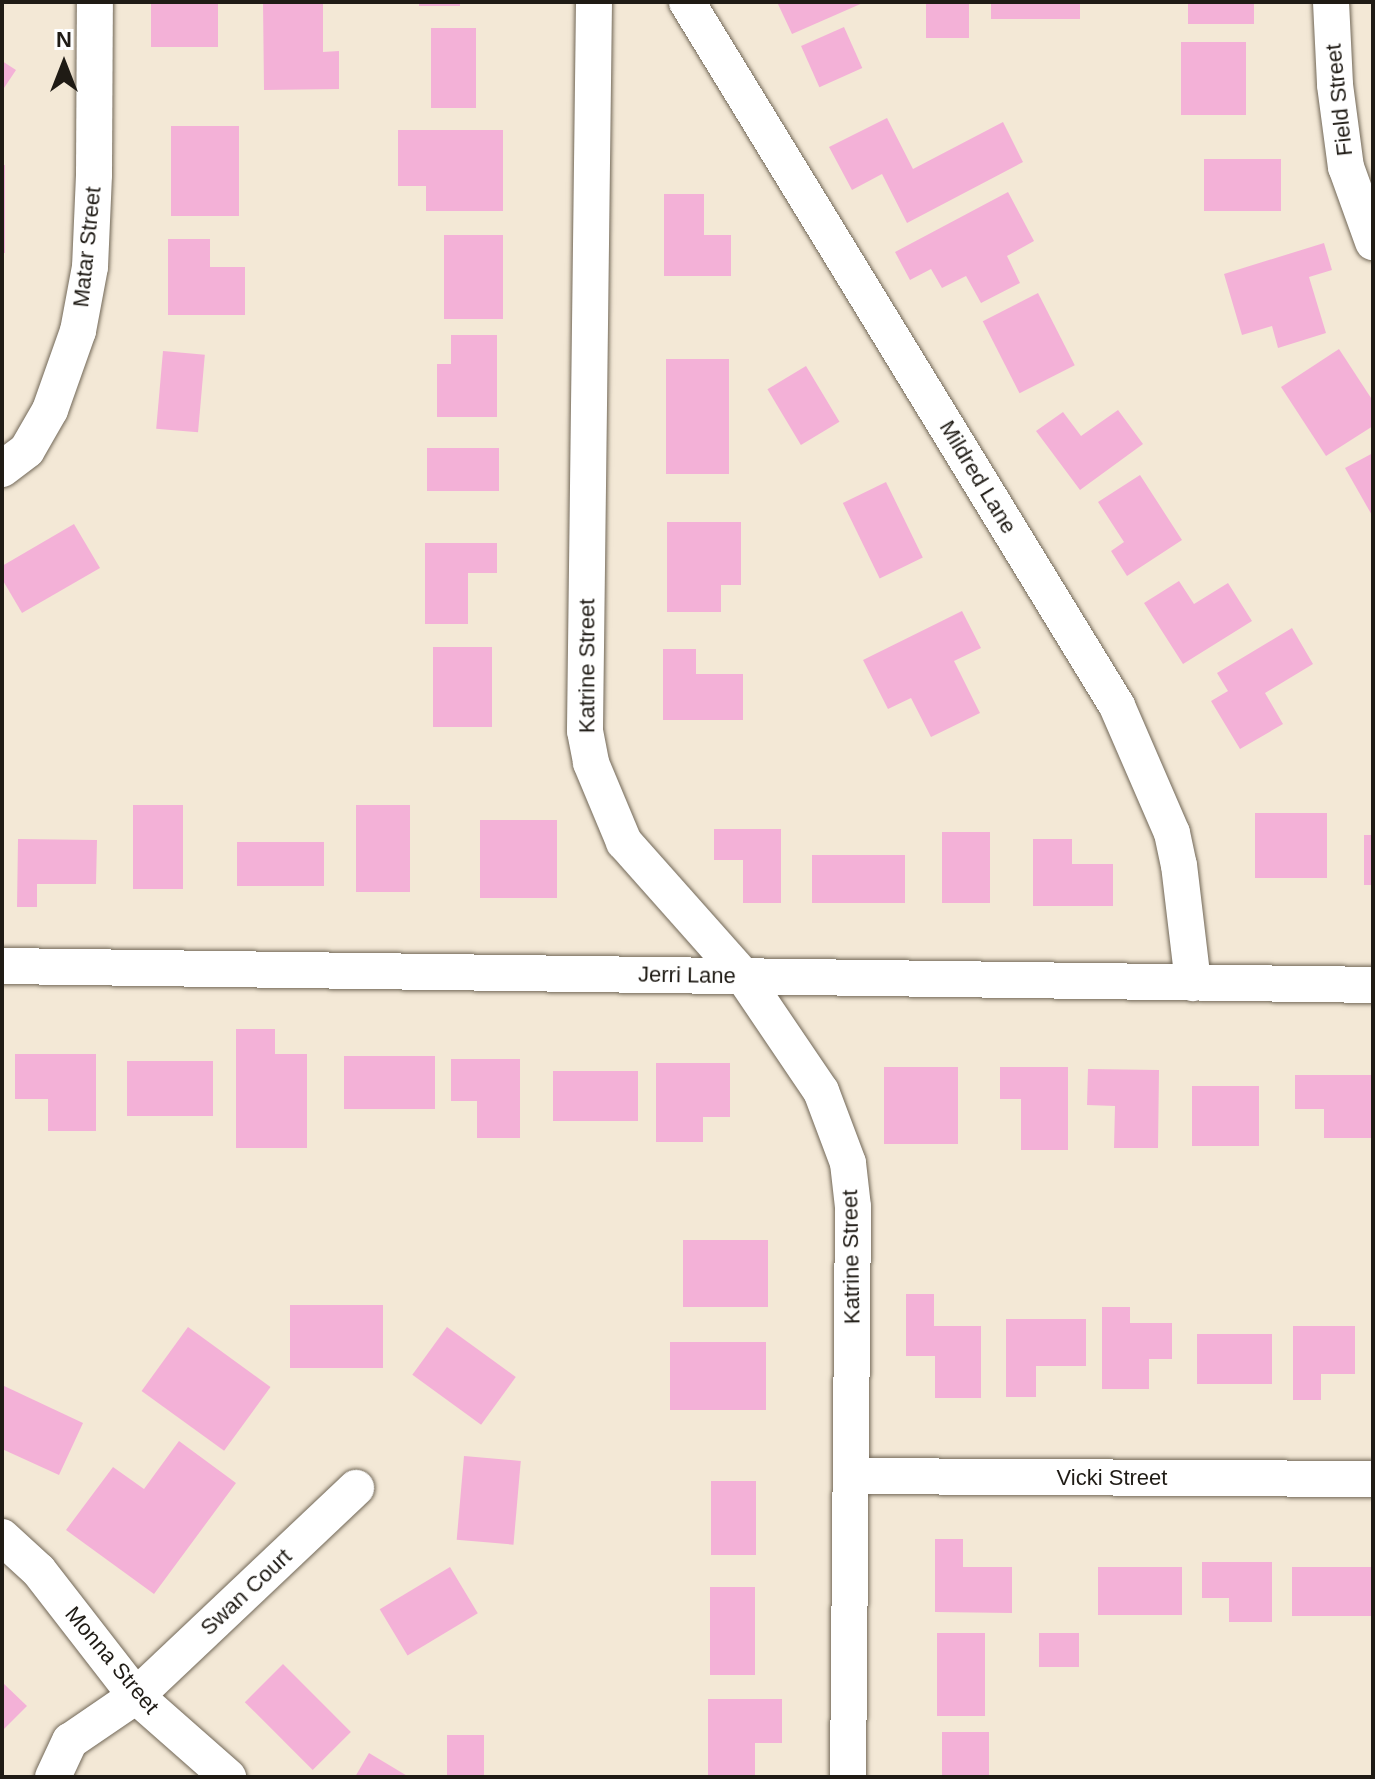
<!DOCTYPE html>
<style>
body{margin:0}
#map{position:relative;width:1375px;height:1779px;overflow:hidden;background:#f3e8d6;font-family:Arial,sans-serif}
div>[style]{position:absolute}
.building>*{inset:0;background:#f3b1d7;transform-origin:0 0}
.roads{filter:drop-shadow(0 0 2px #716757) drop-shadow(0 0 2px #716757)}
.minor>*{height:36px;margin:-18px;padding:0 18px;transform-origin:18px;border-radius:18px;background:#fff}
span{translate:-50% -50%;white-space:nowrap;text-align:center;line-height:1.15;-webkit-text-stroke:8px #fff;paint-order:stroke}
.street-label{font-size:22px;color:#1f1b15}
.frame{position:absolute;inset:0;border:4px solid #1f1b15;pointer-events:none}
.north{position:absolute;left:24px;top:24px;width:80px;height:80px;-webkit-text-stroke:6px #fff;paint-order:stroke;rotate:0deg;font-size:22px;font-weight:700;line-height:32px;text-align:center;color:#1f1b15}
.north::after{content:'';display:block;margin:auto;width:28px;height:36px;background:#1f1b15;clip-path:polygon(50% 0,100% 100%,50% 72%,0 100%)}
</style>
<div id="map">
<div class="building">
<i style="left:151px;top:2px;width:67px;height:45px"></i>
<i style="clip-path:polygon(263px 2px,323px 2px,323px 52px,339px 51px,339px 89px,264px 90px)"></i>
<i style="left:419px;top:2px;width:41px;height:4px"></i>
<i style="clip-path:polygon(777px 2px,865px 2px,792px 34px)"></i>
<i style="left:926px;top:2px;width:43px;height:36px"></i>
<i style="left:991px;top:2px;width:89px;height:17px"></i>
<i style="left:1188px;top:2px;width:66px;height:22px"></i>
<i style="left:844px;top:27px;width:45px;height:47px;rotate:66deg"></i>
<i style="left:431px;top:28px;width:45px;height:80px"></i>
<i style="left:1181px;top:42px;width:65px;height:73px"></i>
<i style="clip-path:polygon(2px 61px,16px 70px,2px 91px)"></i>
<i style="clip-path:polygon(887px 118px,913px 169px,1003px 122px,1023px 162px,907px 223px,882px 174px,852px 190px,829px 147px)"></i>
<i style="left:171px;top:126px;width:68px;height:90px"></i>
<i style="clip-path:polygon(398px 130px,503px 130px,503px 211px,426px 211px,426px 186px,398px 186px)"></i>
<i style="left:1204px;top:159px;width:77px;height:52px"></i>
<i style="left:2px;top:165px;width:3px;height:88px"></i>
<i style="clip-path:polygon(1008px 192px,1034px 241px,1007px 256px,1020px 283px,981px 303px,966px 276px,942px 288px,931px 269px,910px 280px,895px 252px)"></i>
<i style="clip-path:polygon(664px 194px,704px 194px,704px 235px,731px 235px,731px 276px,664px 276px)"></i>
<i style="left:444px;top:235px;width:59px;height:84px"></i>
<i style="clip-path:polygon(168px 239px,210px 239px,210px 267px,245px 267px,245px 315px,168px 315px)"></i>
<i style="clip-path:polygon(1324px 243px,1332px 270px,1309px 277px,1326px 333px,1278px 348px,1272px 326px,1242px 335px,1224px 274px)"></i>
<i style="left:1038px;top:293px;width:81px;height:62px;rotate:63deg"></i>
<i style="clip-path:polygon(451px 335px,497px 335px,497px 417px,437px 417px,437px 364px,451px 364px)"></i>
<i style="clip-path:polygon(1339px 349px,1373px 401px,1373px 426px,1326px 456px,1281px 387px)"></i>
<i style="left:163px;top:351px;width:42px;height:78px;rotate:5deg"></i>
<i style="left:729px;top:359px;width:115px;height:63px;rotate:90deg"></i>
<i style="left:806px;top:366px;width:65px;height:45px;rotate:59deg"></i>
<i style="clip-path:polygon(1118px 410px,1143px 444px,1080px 490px,1036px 431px,1063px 412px,1081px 436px)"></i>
<i style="left:427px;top:448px;width:72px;height:43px"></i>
<i style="clip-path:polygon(1373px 453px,1373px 517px,1345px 468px)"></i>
<i style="clip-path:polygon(1140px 475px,1182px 540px,1127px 576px,1111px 551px,1124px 542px,1098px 502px)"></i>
<i style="left:886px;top:482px;width:84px;height:48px;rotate:64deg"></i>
<i style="clip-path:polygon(667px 522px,741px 522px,741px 585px,721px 585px,721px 612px,667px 612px)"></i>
<i style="clip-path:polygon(74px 524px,100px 568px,22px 613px,2px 579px,2px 566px)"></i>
<i style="clip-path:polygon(425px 543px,497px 543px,497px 573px,468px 573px,468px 624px,425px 624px)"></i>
<i style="clip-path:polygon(1179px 581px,1194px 604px,1228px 583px,1252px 621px,1183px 664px,1144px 603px)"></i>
<i style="clip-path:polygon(962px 611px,981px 648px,954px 661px,980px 713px,931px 737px,911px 698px,888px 709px,863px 660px)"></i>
<i style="clip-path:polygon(1292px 628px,1313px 664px,1265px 693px,1283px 724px,1240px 749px,1211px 701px,1228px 691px,1217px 673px)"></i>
<i style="left:433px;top:647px;width:59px;height:80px"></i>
<i style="clip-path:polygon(663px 649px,696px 649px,696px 674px,743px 674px,743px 720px,663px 720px)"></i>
<i style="left:133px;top:805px;width:50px;height:84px"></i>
<i style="left:356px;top:805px;width:54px;height:87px"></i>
<i style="left:1255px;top:813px;width:72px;height:65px"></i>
<i style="left:480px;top:820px;width:77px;height:78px"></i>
<i style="clip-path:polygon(714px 829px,781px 829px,781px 903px,743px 903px,743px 860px,714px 860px)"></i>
<i style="left:942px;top:832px;width:48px;height:71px"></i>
<i style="left:1364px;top:835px;width:9px;height:50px"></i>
<i style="clip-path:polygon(18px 839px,97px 840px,96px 884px,37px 884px,37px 907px,17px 907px)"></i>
<i style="clip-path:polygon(1033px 839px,1072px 839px,1072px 864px,1113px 864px,1113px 906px,1033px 906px)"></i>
<i style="left:237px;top:842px;width:87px;height:44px"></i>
<i style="left:812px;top:855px;width:93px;height:48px"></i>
<i style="clip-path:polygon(236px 1029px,275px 1029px,275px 1054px,307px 1054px,307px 1148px,236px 1148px)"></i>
<i style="clip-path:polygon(15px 1054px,96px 1054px,96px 1131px,48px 1131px,48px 1099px,15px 1099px)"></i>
<i style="left:344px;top:1056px;width:91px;height:53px"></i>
<i style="clip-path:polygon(451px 1059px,520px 1059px,520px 1138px,477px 1138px,477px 1101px,451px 1101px)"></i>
<i style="left:127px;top:1061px;width:86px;height:55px"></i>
<i style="clip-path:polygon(656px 1063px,730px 1063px,730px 1117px,703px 1117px,703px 1142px,656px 1142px)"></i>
<i style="left:884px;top:1067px;width:74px;height:77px"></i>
<i style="clip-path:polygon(1000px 1067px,1068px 1067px,1068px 1150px,1021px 1150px,1021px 1099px,1000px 1099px)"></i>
<i style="clip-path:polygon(1088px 1069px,1159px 1070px,1158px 1148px,1114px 1148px,1115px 1106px,1087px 1105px)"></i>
<i style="left:553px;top:1071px;width:85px;height:50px"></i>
<i style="clip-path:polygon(1295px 1075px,1371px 1075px,1371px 1138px,1324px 1138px,1324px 1109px,1295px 1109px)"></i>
<i style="left:1192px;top:1086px;width:67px;height:60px"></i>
<i style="left:683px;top:1240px;width:85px;height:67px"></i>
<i style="clip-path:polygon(906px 1294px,934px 1294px,934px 1326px,981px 1326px,981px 1398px,935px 1398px,935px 1356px,906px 1356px)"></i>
<i style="left:290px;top:1305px;width:93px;height:63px"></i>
<i style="clip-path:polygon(1102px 1307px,1130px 1307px,1130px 1323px,1172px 1323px,1172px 1359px,1149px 1359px,1149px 1389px,1102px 1389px)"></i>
<i style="clip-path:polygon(1006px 1319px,1086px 1319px,1086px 1366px,1036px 1366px,1036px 1397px,1006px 1397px)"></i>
<i style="clip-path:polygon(1293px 1326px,1355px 1326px,1355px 1374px,1321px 1374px,1321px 1400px,1293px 1400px)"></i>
<i style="left:188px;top:1327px;width:102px;height:79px;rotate:36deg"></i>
<i style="left:447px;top:1327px;width:85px;height:59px;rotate:36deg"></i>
<i style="left:1197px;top:1334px;width:75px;height:50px"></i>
<i style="left:670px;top:1342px;width:96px;height:68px"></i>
<i style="clip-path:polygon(2px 1385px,83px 1423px,59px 1475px,2px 1449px)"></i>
<i style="clip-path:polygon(179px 1441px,236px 1483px,154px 1594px,66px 1530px,113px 1467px,144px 1489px)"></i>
<i style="left:464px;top:1456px;width:57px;height:84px;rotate:5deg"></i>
<i style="left:711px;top:1481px;width:45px;height:74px"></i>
<i style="clip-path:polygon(935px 1539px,963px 1539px,963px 1567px,1012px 1567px,1012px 1613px,935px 1612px)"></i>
<i style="clip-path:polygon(1202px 1562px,1272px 1562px,1272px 1622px,1229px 1622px,1229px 1598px,1202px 1598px)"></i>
<i style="left:450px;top:1567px;width:54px;height:82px;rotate:59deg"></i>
<i style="left:1098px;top:1567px;width:84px;height:48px"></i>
<i style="left:1292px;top:1567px;width:81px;height:49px"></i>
<i style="left:710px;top:1587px;width:45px;height:88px"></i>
<i style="left:937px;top:1633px;width:48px;height:83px"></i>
<i style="left:1039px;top:1633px;width:40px;height:34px"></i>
<i style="left:283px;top:1664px;width:96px;height:54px;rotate:45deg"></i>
<i style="clip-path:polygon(2px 1682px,27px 1706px,2px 1731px)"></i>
<i style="clip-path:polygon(708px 1699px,782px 1699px,782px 1743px,755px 1743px,755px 1777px,708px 1777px)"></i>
<i style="left:942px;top:1732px;width:47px;height:45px"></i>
<i style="left:447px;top:1735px;width:37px;height:42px"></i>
<i style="clip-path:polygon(369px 1753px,409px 1777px,355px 1777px)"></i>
</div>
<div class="roads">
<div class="minor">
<i style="left:594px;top:2px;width:729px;rotate:90.71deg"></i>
<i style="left:585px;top:731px;width:33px;rotate:79deg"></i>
<i style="left:591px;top:763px;width:86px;rotate:67.3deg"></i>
<i style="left:624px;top:842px;width:179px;rotate:48.4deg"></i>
<i style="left:743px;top:976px;width:139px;rotate:55.9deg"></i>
<i style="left:821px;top:1091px;width:77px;rotate:69.4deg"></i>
<i style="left:848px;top:1163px;width:44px;rotate:83.5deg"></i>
<i style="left:853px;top:1207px;width:570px;rotate:90.5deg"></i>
<i style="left:687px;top:2px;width:825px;rotate:58.58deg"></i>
<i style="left:1117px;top:706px;width:138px;rotate:66.6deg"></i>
<i style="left:1172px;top:833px;width:33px;rotate:78deg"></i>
<i style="left:1179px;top:865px;width:119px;rotate:83.2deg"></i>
<i style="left:1331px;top:2px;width:83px;rotate:87.2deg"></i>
<i style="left:1335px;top:85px;width:83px;rotate:82.4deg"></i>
<i style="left:1346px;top:167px;width:80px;rotate:70.2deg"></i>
<i style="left:2px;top:469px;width:31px;rotate:-37deg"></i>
<i style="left:27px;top:450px;width:46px;rotate:-60.1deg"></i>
<i style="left:50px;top:410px;width:84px;rotate:-70.5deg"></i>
<i style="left:78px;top:331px;width:65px;rotate:-79.4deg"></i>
<i style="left:90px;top:267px;width:93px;rotate:-87.5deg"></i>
<i style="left:94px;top:174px;width:172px;rotate:-89.7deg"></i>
<i style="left:2px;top:966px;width:1371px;rotate:0.79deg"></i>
<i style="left:851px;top:1476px;width:522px;rotate:0.33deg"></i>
<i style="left:2px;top:1537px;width:50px;rotate:42.6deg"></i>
<i style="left:39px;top:1571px;width:158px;rotate:52.2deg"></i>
<i style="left:136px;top:1696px;width:123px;rotate:41.4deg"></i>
<i style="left:53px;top:1777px;width:40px;rotate:-65deg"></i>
<i style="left:70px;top:1741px;width:80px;rotate:-34.3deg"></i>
<i style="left:136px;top:1696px;width:303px;rotate:-43.4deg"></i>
</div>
</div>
<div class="street-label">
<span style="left:1339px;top:100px;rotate:-96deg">Field Street</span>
<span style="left:87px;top:247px;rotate:-84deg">Matar Street</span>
<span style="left:978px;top:477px;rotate:59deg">Mildred Lane</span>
<span style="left:587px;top:666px;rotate:-90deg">Katrine Street</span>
<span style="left:687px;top:975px;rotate:1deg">Jerri Lane</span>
<span style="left:851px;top:1257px;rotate:-91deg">Katrine Street</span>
<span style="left:1112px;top:1478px">Vicki Street</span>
<span style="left:246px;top:1592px;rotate:-43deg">Swan Court</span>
<span style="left:112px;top:1660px;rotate:50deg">Monna Street</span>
</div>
<div class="frame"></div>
<div class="north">N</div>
</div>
